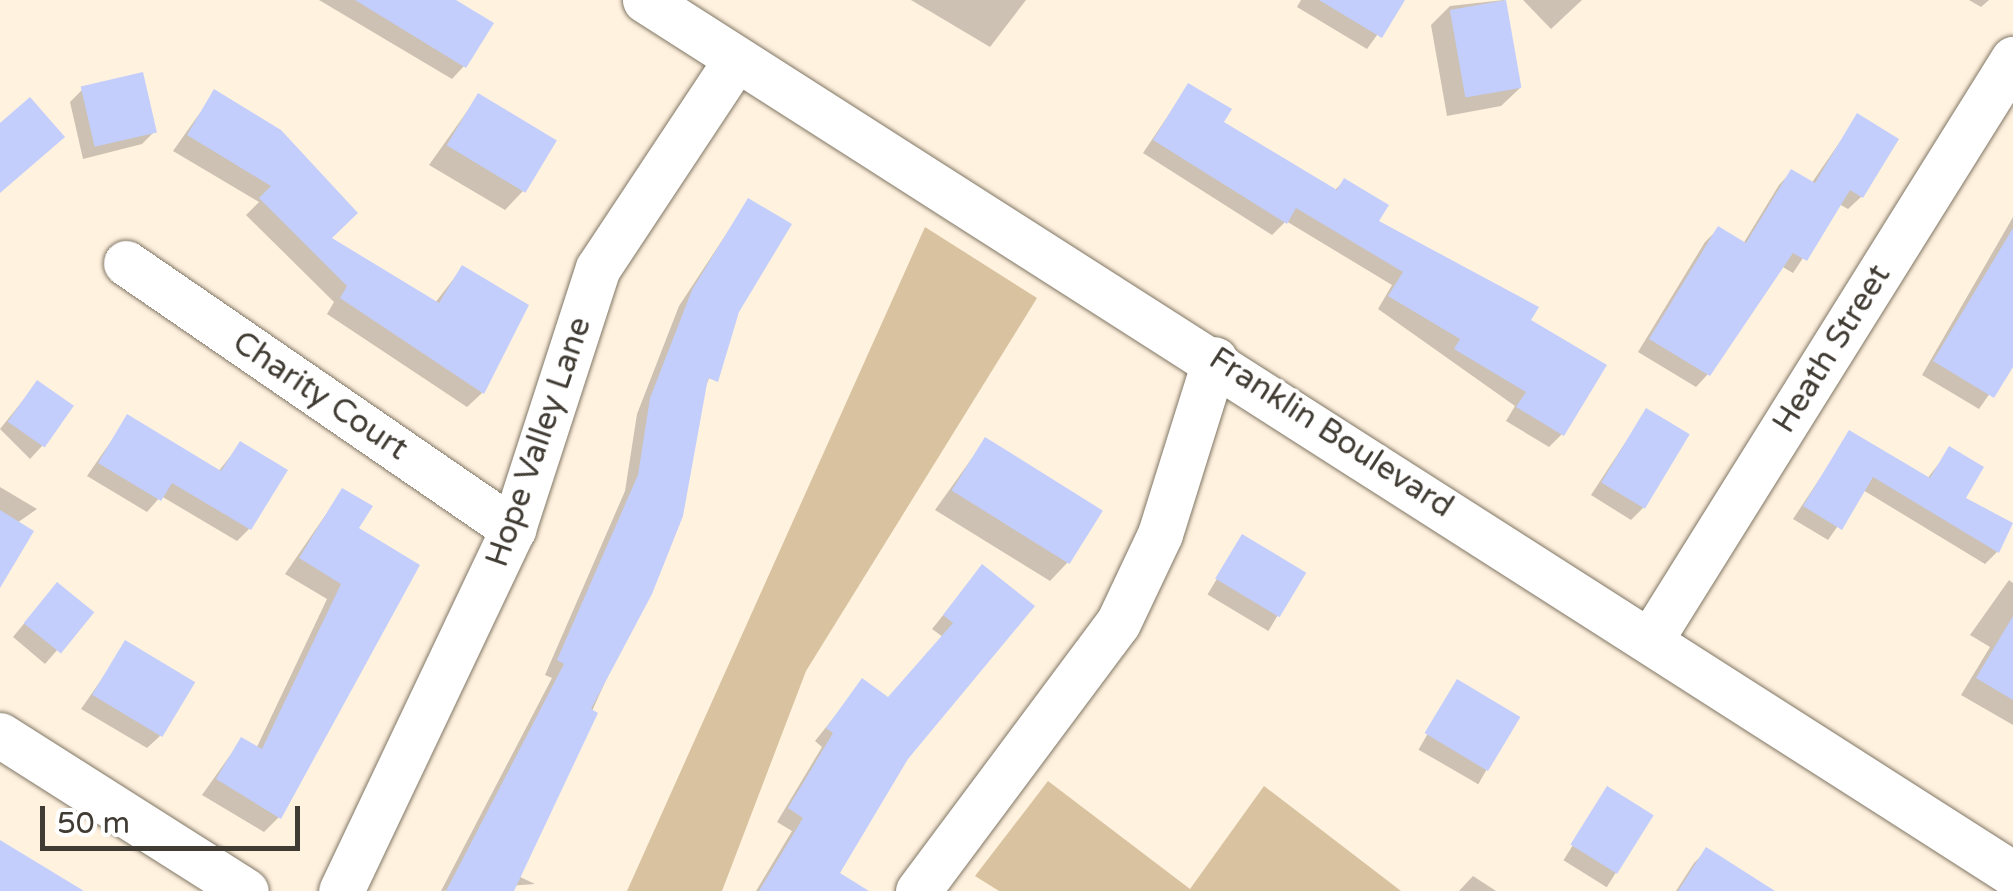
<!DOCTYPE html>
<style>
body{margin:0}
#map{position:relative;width:2013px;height:891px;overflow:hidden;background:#fff2df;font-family:"Varela Round",sans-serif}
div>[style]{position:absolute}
.green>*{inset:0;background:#d9c29f}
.shadow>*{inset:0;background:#0003;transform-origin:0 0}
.building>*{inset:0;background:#c3cefc;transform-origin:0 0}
.roads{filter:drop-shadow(0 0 2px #817665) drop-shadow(0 0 2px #817665)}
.minor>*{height:45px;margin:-22.5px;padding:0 22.5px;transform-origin:22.5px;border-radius:22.5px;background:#fff}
span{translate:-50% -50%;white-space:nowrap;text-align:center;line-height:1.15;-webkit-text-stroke:8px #fff;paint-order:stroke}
.street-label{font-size:32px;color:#403b33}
.scale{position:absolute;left:40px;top:806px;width:260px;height:45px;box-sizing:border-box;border:5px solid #403b33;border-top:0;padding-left:12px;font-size:30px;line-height:35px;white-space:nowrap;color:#403b33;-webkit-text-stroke:8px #fff;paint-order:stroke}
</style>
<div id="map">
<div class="green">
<i style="clip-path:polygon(925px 227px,1037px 298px,806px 671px,722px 891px,627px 891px)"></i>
<i style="clip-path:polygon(1048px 781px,1190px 889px,1264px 786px,1401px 891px,999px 891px,975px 876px)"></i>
</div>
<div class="shadow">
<i style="clip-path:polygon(319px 0,449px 0,464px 66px,452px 79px)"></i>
<i style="clip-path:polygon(911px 0,1026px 0,990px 47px)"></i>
<i style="clip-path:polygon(1301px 0,1402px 0,1367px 49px,1297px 7px)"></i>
<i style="clip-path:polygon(1504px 0,1520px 88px,1501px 106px,1447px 116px,1431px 25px,1450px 6px)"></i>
<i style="clip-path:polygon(1523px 0,1582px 0,1551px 29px)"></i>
<i style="clip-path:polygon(1969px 0,1989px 0,1981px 7px)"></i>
<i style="clip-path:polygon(1188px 86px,1221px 123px,1334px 191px,1344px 181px,1376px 222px,1528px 321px,1562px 434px,1549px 447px,1506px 421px,1515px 406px,1378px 309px,1392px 285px,1286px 221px,1272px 235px,1143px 153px)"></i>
<i style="clip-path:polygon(82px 90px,154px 132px,142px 144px,83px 159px,70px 102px)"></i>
<i style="clip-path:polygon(214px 93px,328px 239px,435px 303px,462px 268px,482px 393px,467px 407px,327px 314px,334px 302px,246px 215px,259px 202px,173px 151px)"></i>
<i style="clip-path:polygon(478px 96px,523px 191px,505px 210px,429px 165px)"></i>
<i style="clip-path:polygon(1857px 117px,1861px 197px,1848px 209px,1839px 204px,1793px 273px,1781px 266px,1708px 374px,1696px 387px,1638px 352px,1705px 242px,1718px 229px,1743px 244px,1779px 185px,1791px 172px,1811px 184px)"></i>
<i style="clip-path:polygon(748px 201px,737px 310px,703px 393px,680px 515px,518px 876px,535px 884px,441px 891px,552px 678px,545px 675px,625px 491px,637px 414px,679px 306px)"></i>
<i style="clip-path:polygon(2013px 217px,2013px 360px,1979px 409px,1922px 375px)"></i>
<i style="clip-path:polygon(37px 383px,42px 446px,30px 459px,0 429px)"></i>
<i style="clip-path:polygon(1646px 411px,1644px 507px,1631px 520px,1591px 495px)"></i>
<i style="clip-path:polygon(127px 418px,218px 472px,240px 444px,249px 529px,237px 541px,161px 496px,147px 512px,87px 476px)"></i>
<i style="clip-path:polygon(1850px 433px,1927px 479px,1950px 449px,1963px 498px,1997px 552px,1985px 564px,1863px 490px,1828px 540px,1793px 519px)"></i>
<i style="clip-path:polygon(985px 440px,1068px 562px,1050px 581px,935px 510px)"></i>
<i style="clip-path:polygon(0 487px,37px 509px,17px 523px,0 578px)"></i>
<i style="clip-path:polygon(342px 491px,356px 529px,279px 817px,264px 832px,202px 795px,241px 740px,256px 749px,327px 599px,285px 574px)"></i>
<i style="left:1242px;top:537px;width:71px;height:67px;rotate:31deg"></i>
<i style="clip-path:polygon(982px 567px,906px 758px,829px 891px,756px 891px,792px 831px,777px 822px,822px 747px,815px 741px,863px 681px,888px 699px,943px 637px,932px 629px)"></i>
<i style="clip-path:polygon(2009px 580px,2013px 583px,2013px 725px,1961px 695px,1990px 647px,1970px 635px)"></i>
<i style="clip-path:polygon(45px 598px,90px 612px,45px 664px,13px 637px)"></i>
<i style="clip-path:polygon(126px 644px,160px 736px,147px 748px,81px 709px)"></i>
<i style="left:1457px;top:683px;width:69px;height:77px;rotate:30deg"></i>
<i style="left:1608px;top:789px;width:51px;height:84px;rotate:32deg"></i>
<i style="clip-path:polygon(1707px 850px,1736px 891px,1676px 891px,1694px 863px)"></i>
<i style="clip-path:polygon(1473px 876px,1496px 891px,1459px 891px)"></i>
</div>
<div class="building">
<i style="clip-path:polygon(355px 0,456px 0,494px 23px,466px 68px)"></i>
<i style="clip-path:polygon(1319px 0,1405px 0,1382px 38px)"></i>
<i style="left:1506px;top:0;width:89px;height:57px;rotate:80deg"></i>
<i style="left:143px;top:72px;width:62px;height:64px;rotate:77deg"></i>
<i style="clip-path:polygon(1188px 83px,1232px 109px,1224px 122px,1337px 190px,1344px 178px,1389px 205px,1379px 221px,1539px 307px,1531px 320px,1607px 365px,1564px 436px,1516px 407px,1526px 392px,1454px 349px,1460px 339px,1388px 296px,1403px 272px,1296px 208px,1287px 224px,1153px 140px)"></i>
<i style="clip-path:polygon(214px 89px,281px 130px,358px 213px,332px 238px,439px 303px,462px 265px,529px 305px,484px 394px,340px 298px,347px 286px,259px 198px,271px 186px,187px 135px)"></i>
<i style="left:478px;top:93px;width:92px;height:61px;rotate:31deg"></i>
<i style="clip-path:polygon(30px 97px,65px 137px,0 193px,0 123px)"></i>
<i style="clip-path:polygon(1857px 113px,1899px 139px,1863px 198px,1850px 190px,1807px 261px,1793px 253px,1710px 376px,1649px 339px,1718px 226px,1746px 243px,1791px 169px,1815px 183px)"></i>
<i style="clip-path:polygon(748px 198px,792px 224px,739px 312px,718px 382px,708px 378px,683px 516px,652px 594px,591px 709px,598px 713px,514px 891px,446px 891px,564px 664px,557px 660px,638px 475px,650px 398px,692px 290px)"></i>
<i style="clip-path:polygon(2013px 228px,2013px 367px,1994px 398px,1933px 361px)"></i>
<i style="left:37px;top:380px;width:45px;height:51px;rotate:35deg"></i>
<i style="left:1646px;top:408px;width:51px;height:87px;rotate:31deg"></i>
<i style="clip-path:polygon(127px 414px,221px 471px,240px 441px,288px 470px,251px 530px,172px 483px,161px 501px,98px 463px)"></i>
<i style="clip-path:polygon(1849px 430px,1930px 478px,1949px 446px,1984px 467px,1966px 498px,2013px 523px,1999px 553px,1873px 477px,1842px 530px,1803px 506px)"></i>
<i style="left:985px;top:437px;width:139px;height:63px;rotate:32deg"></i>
<i style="clip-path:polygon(342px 488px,373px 506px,359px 528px,420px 565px,281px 819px,216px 779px,241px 737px,262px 749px,341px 584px,299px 558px)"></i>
<i style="clip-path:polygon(0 510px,34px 531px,0 588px)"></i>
<i style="left:1242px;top:534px;width:75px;height:52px;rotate:31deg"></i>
<i style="clip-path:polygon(982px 564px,1035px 606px,908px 759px,840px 873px,869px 891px,759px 891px,803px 818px,788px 808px,833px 733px,826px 728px,862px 678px,888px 697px,953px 623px,943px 615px)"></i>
<i style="left:57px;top:582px;width:48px;height:53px;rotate:39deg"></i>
<i style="clip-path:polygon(2013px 616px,2013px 700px,1976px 678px)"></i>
<i style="left:125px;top:640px;width:82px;height:64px;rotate:31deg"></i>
<i style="left:1457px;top:679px;width:74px;height:63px;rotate:31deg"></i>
<i style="left:1607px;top:786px;width:55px;height:69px;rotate:32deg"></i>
<i style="clip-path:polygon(0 840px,84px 891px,0 891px)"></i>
<i style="clip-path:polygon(1706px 847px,1775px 891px,1678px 891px)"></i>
</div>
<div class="roads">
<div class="minor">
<i style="left:645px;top:0;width:1623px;rotate:32.57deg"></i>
<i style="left:126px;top:263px;width:470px;rotate:34.5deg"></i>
<i style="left:1651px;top:639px;width:684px;rotate:-58.03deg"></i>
<i style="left:0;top:735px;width:291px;rotate:32.4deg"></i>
<i style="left:341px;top:891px;width:401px;rotate:-64.6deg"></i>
<i style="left:513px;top:529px;width:274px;rotate:-72deg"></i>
<i style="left:598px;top:268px;width:248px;rotate:-56.5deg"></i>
<i style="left:918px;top:891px;width:334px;rotate:-53.3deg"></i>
<i style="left:1118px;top:623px;width:98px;rotate:-64.7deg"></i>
<i style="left:1160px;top:534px;width:183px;rotate:-72.6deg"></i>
</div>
</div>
<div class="street-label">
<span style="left:1832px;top:349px;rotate:-58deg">Heath Street</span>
<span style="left:320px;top:396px;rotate:34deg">Charity Court</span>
<span style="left:1331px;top:433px;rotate:33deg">Franklin Boulevard</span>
<span style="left:539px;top:442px;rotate:-71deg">Hope Valley Lane</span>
</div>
<div class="scale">50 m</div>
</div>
